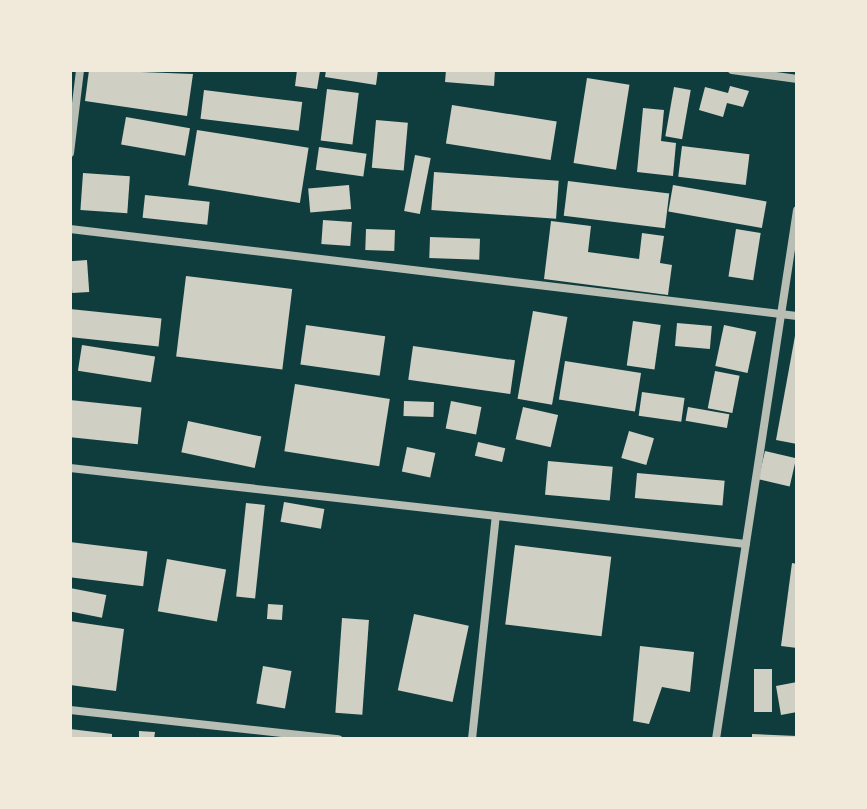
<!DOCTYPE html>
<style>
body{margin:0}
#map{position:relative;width:867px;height:809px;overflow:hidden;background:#0f3d3e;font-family:"Fira Sans Condensed",sans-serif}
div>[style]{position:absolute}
.building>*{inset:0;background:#cfcfc3;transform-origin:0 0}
.minor>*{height:8px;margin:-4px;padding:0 4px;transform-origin:4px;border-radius:4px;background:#b8beb3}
span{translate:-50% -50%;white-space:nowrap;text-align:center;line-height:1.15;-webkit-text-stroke:7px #f1e9da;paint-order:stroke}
.frame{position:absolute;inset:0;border:72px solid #f1e9da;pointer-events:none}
</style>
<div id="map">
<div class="building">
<i style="clip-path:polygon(89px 70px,193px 74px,187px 116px,85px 101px)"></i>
<i style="clip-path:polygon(297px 70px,320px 71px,317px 89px,295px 86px)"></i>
<i style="clip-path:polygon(326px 70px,378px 70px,376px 85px,325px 77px)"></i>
<i style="clip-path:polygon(446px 70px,495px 70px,494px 86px,445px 82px)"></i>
<i style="left:587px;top:78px;width:43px;height:86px;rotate:9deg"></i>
<i style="clip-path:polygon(730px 86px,749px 91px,743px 107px,727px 103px,723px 117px,699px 110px,705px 87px,728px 93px)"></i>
<i style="left:674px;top:87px;width:17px;height:50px;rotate:10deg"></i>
<i style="left:327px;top:89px;width:32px;height:52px;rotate:7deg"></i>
<i style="left:204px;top:90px;width:99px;height:29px;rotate:7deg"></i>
<i style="left:452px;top:105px;width:106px;height:39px;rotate:9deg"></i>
<i style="clip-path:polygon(643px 108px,664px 110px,661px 141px,676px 143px,673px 176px,637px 172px)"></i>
<i style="left:126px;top:117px;width:65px;height:28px;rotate:10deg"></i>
<i style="left:376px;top:120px;width:32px;height:48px;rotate:5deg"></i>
<i style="left:197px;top:130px;width:113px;height:56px;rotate:9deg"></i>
<i style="left:682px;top:146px;width:68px;height:31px;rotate:7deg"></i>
<i style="left:319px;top:147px;width:48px;height:23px;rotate:8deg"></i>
<i style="left:415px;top:155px;width:16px;height:57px;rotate:11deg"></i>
<i style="left:434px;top:172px;width:125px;height:38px;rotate:4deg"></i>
<i style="left:83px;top:173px;width:47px;height:37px;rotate:4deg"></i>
<i style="left:568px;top:181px;width:102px;height:35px;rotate:7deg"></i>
<i style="left:349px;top:185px;width:24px;height:41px;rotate:85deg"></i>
<i style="left:673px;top:185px;width:95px;height:27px;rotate:10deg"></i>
<i style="left:145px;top:195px;width:65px;height:23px;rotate:6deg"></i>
<i style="left:323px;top:220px;width:29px;height:24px;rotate:4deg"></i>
<i style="clip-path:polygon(551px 221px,591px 226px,588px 252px,639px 259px,642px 233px,664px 236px,660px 263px,672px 265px,668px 295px,544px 279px)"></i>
<i style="left:366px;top:229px;width:29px;height:21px;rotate:2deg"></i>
<i style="left:736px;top:229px;width:25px;height:48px;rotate:9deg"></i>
<i style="left:430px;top:237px;width:50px;height:21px;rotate:2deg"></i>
<i style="left:87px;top:260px;width:32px;height:17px;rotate:86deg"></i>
<i style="left:186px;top:276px;width:107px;height:81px;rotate:7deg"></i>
<i style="left:70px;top:309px;width:92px;height:28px;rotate:6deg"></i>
<i style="left:533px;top:311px;width:35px;height:89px;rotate:10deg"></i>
<i style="left:633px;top:321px;width:28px;height:45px;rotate:8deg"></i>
<i style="left:677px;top:323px;width:35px;height:23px;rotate:5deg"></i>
<i style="left:306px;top:325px;width:80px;height:40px;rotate:8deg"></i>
<i style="left:724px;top:325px;width:33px;height:42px;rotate:12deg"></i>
<i style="clip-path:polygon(795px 336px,797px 336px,797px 444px,776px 440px)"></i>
<i style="left:82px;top:345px;width:74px;height:26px;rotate:9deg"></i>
<i style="left:413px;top:346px;width:103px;height:34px;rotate:8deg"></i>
<i style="left:565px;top:361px;width:77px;height:39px;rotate:9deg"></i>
<i style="left:715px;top:371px;width:25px;height:38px;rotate:11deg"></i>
<i style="left:295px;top:384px;width:96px;height:68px;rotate:9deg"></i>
<i style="left:642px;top:392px;width:43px;height:24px;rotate:8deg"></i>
<i style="left:70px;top:400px;width:72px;height:37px;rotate:6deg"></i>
<i style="left:404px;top:401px;width:30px;height:15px;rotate:2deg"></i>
<i style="left:451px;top:401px;width:31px;height:28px;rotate:11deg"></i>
<i style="left:523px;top:407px;width:36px;height:33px;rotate:13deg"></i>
<i style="left:688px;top:407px;width:42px;height:14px;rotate:10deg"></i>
<i style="left:188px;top:421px;width:75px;height:32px;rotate:12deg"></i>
<i style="left:629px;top:431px;width:26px;height:28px;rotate:16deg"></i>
<i style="left:478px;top:442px;width:28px;height:14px;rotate:13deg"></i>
<i style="left:407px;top:447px;width:29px;height:25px;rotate:12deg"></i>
<i style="left:765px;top:451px;width:32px;height:29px;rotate:13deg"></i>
<i style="left:548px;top:461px;width:65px;height:34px;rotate:5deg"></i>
<i style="left:637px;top:473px;width:88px;height:25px;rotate:5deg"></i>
<i style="left:284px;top:502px;width:41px;height:20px;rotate:10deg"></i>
<i style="left:246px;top:503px;width:19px;height:94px;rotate:6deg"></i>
<i style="left:70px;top:542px;width:78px;height:35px;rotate:7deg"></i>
<i style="left:515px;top:545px;width:97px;height:80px;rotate:7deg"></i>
<i style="left:167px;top:559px;width:60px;height:53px;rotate:10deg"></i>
<i style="clip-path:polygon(792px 563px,797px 564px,797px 648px,781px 646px)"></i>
<i style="left:70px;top:588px;width:37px;height:23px;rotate:11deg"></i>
<i style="left:268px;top:604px;width:15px;height:15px;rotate:4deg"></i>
<i style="left:414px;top:614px;width:56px;height:78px;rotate:12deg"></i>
<i style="left:342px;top:618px;width:27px;height:95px;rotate:4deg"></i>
<i style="clip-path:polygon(70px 621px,124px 629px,116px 691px,70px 685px)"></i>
<i style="clip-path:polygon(640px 646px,694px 652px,690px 692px,662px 687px,649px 724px,633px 721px)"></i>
<i style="left:263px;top:666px;width:29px;height:38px;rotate:10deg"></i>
<i style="left:754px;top:669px;width:18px;height:43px"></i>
<i style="clip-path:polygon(797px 682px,797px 712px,781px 715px,776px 686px)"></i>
<i style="clip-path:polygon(70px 729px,112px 734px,112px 739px,70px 739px)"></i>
<i style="clip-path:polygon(139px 731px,155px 732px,154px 739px,139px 739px)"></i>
<i style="clip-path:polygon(752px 734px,797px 736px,797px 739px,752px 739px)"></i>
</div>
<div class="minor">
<i style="left:732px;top:70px;width:66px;rotate:7.9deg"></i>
<i style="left:70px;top:153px;width:84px;rotate:-83.1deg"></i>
<i style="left:70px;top:229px;width:732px;rotate:6.82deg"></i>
<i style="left:70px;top:468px;width:680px;rotate:6.41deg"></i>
<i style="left:70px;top:710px;width:270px;rotate:6.2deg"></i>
<i style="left:472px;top:739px;width:224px;rotate:-83.9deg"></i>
<i style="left:716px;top:739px;width:535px;rotate:-81.29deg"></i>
</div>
<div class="frame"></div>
</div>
